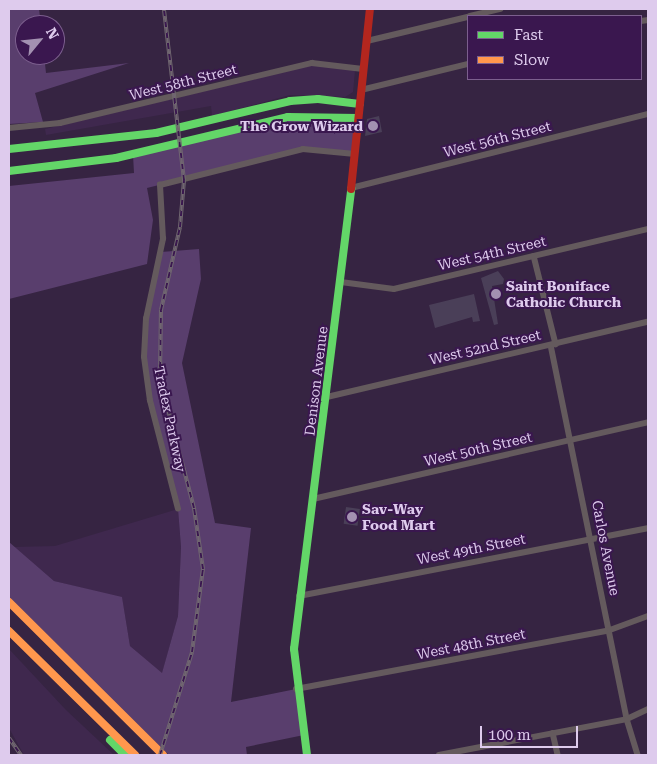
<!DOCTYPE html>
<style>
body{margin:0}
#map{position:relative;width:657px;height:764px;overflow:hidden;background:#362442;font-family:"Roboto Serif",serif}
div>[style]{position:absolute}
.green>*{inset:0;background:#3f284e}
.forest>*{inset:0;background:#593e6d}
.building>*{inset:0;background:#4a3f58;transform-origin:0 0}
.street>*{height:5.5px;margin:-2.75px;padding:0 2.75px;transform-origin:2.75px;border-radius:2.75px;background:#645a5d}
.fast>*{height:8px;margin:-4px;padding:0 4px;transform-origin:4px;border-radius:4px;background:#63d668}
.slow>*{height:8px;margin:-4px;padding:0 4px;transform-origin:4px;border-radius:4px;background:#ff974d}
.jam>*{height:8px;margin:-4px;padding:0 4px;transform-origin:4px;border-radius:4px;background:#b3261e}
.rail>*{height:4px;margin-top:-2px;transform-origin:0;background:repeating-linear-gradient(90deg,#3a174f 0 5.5px,#706670 0 11px);box-sizing:border-box;border-block:1px solid #706670}
.dots>*{width:14px;height:14px;translate:-50% -50%;box-sizing:border-box;border:2px solid #3a174f;border-radius:50%}
span{translate:-50% -50%;white-space:nowrap;text-align:center;line-height:1.15;-webkit-text-stroke:4px #3a174f;paint-order:stroke}
.street-label{font-size:14px;color:#decbed}
.poi-label{font-size:14px;color:#decbed;font-weight:700}
.right{translate:-100% -50%;text-align:right}
.left{translate:0 -50%;text-align:left}
.frame{position:absolute;inset:0;border:10px solid #decbed;pointer-events:none}
.legend{position:absolute;left:467px;top:15px;width:175px;height:65px;box-sizing:border-box;background:#3a174f;border:1px solid #7c5f8e;margin:0;padding:6px 9px;list-style:none;font-size:15px;color:#decbed}
.legend li{display:flex;align-items:center;gap:10px;height:25px}
.legend b{width:25px;border:1px solid #7c5f8e}
.north{position:absolute;left:15px;top:15px;width:50px;height:50px;box-sizing:border-box;background:#3a174f;border:1px solid #7c5f8e;border-radius:50%;rotate:62deg;font-size:14px;font-weight:700;line-height:20px;text-align:center;color:#decbed}
.north::after{content:'';display:block;margin:auto;width:18px;height:22px;background:#a391b1;clip-path:polygon(50% 0,100% 100%,50% 72%,0 100%)}
.scale{position:absolute;left:480px;top:726px;width:98px;height:22px;box-sizing:border-box;border:2px solid #decbed;border-top:0;padding-left:6px;font-size:15px;line-height:18px;white-space:nowrap;color:#decbed;-webkit-text-stroke:4px #3a174f;paint-order:stroke}
</style>
<div id="map">
<div class="green">
<i style="clip-path:polygon(314px 65px,355px 70px,353px 92px,345px 97px,290px 95px,212px 116px,211px 106px,46px 135px,45px 129px)"></i>
<i style="clip-path:polygon(178px 509px,181px 547px,178px 616px,162px 674px,130px 646px,122px 598px,54px 581px,14px 547px,55px 546px)"></i>
<i style="clip-path:polygon(9px 649px,66px 710px,114px 755px,24px 755px,9px 728px)"></i>
</div>
<div class="forest">
<i style="clip-path:polygon(9px 9px,39px 9px,41px 25px,25px 25px,25px 55px,44px 55px,46px 73px,129px 63px,35px 93px,43px 122px,9px 124px)"></i>
<i style="clip-path:polygon(358px 118px,355px 154px,303px 149px,147px 188px,153px 220px,147px 264px,9px 299px,9px 186px,134px 173px,133px 155px,274px 121px)"></i>
<i style="clip-path:polygon(199px 249px,201px 279px,182px 363px,215px 523px,251px 528px,231px 702px,296px 689px,304px 735px,246px 747px,247px 755px,169px 755px,9px 602px,9px 542px,54px 581px,122px 597px,130px 646px,162px 673px,178px 616px,181px 547px,178px 509px,146px 382px,146px 319px,161px 252px)"></i>
</div>
<div class="building">
<i style="clip-path:polygon(379px 116px,382px 132px,365px 136px,367px 119px)"></i>
<i style="clip-path:polygon(498px 271px,504px 279px,503px 284px,492px 286px,498px 324px,494px 325px,481px 278px)"></i>
<i style="clip-path:polygon(474px 294px,480px 321px,473px 322px,472px 317px,435px 328px,429px 305px)"></i>
<i style="left:346px;top:507px;width:14px;height:17px;rotate:8deg"></i>
</div>
<div class="street">
<i style="left:470px;top:16px;width:31px;rotate:-13deg"></i>
<i style="left:641px;top:21px;width:7px;rotate:-8deg"></i>
<i style="left:367px;top:41px;width:104px;rotate:-13.4deg"></i>
<i style="left:361px;top:90px;width:110px;rotate:-13.7deg"></i>
<i style="left:9px;top:128px;width:51px;rotate:-5.6deg"></i>
<i style="left:60px;top:123px;width:259px;rotate:-13.4deg"></i>
<i style="left:312px;top:63px;width:51px;rotate:6.7deg"></i>
<i style="left:351px;top:188px;width:306px;rotate:-14deg"></i>
<i style="left:534px;top:256px;width:91px;rotate:76deg"></i>
<i style="left:341px;top:282px;width:53px;rotate:7.5deg"></i>
<i style="left:394px;top:289px;width:261px;rotate:-13.3deg"></i>
<i style="left:551px;top:345px;width:382px;rotate:78.5deg"></i>
<i style="left:627px;top:719px;width:38px;rotate:73deg"></i>
<i style="left:327px;top:397px;width:330px;rotate:-13.2deg"></i>
<i style="left:313px;top:499px;width:344px;rotate:-12.9deg"></i>
<i style="left:178px;top:509px;width:112px;rotate:-104.5deg"></i>
<i style="left:150px;top:401px;width:44px;rotate:-97.8deg"></i>
<i style="left:144px;top:357px;width:38px;rotate:-87deg"></i>
<i style="left:146px;top:319px;width:82px;rotate:-78deg"></i>
<i style="left:163px;top:239px;width:54px;rotate:-93.2deg"></i>
<i style="left:160px;top:185px;width:147px;rotate:-14.1deg"></i>
<i style="left:303px;top:149px;width:52px;rotate:5.5deg"></i>
<i style="left:299px;top:596px;width:356px;rotate:-11deg"></i>
<i style="left:296px;top:689px;width:319px;rotate:-10.6deg"></i>
<i style="left:610px;top:630px;width:40px;rotate:-20.2deg"></i>
<i style="left:553px;top:733px;width:23px;rotate:77deg"></i>
<i style="left:439px;top:755px;width:191px;rotate:-10.8deg"></i>
<i style="left:627px;top:719px;width:23px;rotate:-25deg"></i>
</div>
<div class="fast">
<i style="left:9px;top:149px;width:148px;rotate:-6.2deg"></i>
<i style="left:156px;top:133px;width:138px;rotate:-13.4deg"></i>
<i style="left:290px;top:101px;width:28px;rotate:-4deg"></i>
<i style="left:318px;top:99px;width:42px;rotate:6.8deg"></i>
<i style="left:9px;top:171px;width:108px;rotate:-6.9deg"></i>
<i style="left:116px;top:158px;width:177px;rotate:-13.4deg"></i>
<i style="left:288px;top:117px;width:70px;rotate:0.8deg"></i>
<i style="left:110px;top:740px;width:21px;rotate:45deg"></i>
<i style="left:307px;top:755px;width:107px;rotate:-97deg"></i>
<i style="left:294px;top:649px;width:464px;rotate:-82.9deg"></i>
</div>
<div class="slow">
<i style="left:9px;top:602px;width:217px;rotate:44.8deg"></i>
<i style="left:9px;top:631px;width:177px;rotate:44.5deg"></i>
</div>
<div class="jam">
<i style="left:351px;top:189px;width:181px;rotate:-84deg"></i>
</div>
<div class="rail">
<i style="left:9px;top:738px;width:21px;rotate:55deg"></i>
<i style="left:160px;top:755px;width:108px;rotate:-72.7deg"></i>
<i style="left:192px;top:652px;width:84px;rotate:-82.5deg"></i>
<i style="left:203px;top:569px;width:62px;rotate:-98.4deg"></i>
<i style="left:194px;top:508px;width:134px;rotate:-104.7deg"></i>
<i style="left:160px;top:378px;width:68px;rotate:-89.2deg"></i>
<i style="left:161px;top:310px;width:85px;rotate:-77.1deg"></i>
<i style="left:180px;top:227px;width:47px;rotate:-85.1deg"></i>
<i style="left:184px;top:180px;width:172px;rotate:-96.7deg"></i>
</div>
<div class="dots">
<i style="left:373px;top:126px;background:#a391b1"></i>
<i style="left:496px;top:294px;background:#a391b1"></i>
<i style="left:352px;top:517px;background:#a391b1"></i>
</div>
<div class="street-label">
<span style="left:183px;top:82px;rotate:-14deg">West 58th Street</span>
<span style="left:497px;top:139px;rotate:-14deg">West 56th Street</span>
<span style="left:492px;top:253px;rotate:-13deg">West 54th Street</span>
<span style="left:485px;top:347px;rotate:-13deg">West 52nd Street</span>
<span style="left:316px;top:381px;rotate:-83deg">Denison Avenue</span>
<span style="left:170px;top:419px;rotate:78deg">Tradex Parkway</span>
<span style="left:478px;top:449px;rotate:-13deg">West 50th Street</span>
<span style="left:606px;top:548px;rotate:79deg">Carlos Avenue</span>
<span style="left:471px;top:549px;rotate:-11deg">West 49th Street</span>
<span style="left:471px;top:644px;rotate:-11deg">West 48th Street</span>
</div>
<div class="poi-label">
<span class="right" style="left:363px;top:126px">The Grow Wizard</span>
<span class="left" style="left:506px;top:294px">Saint Boniface<br>Catholic Church</span>
<span class="left" style="left:362px;top:517px">Sav-Way<br>Food Mart</span>
</div>
<div class="frame"></div>
<ul class="legend">
<li><b style="height:6px;background:#63d668"></b>Fast</li>
<li><b style="height:6px;background:#ff974d"></b>Slow</li>
</ul>
<div class="north">N</div>
<div class="scale">100 m</div>
</div>
